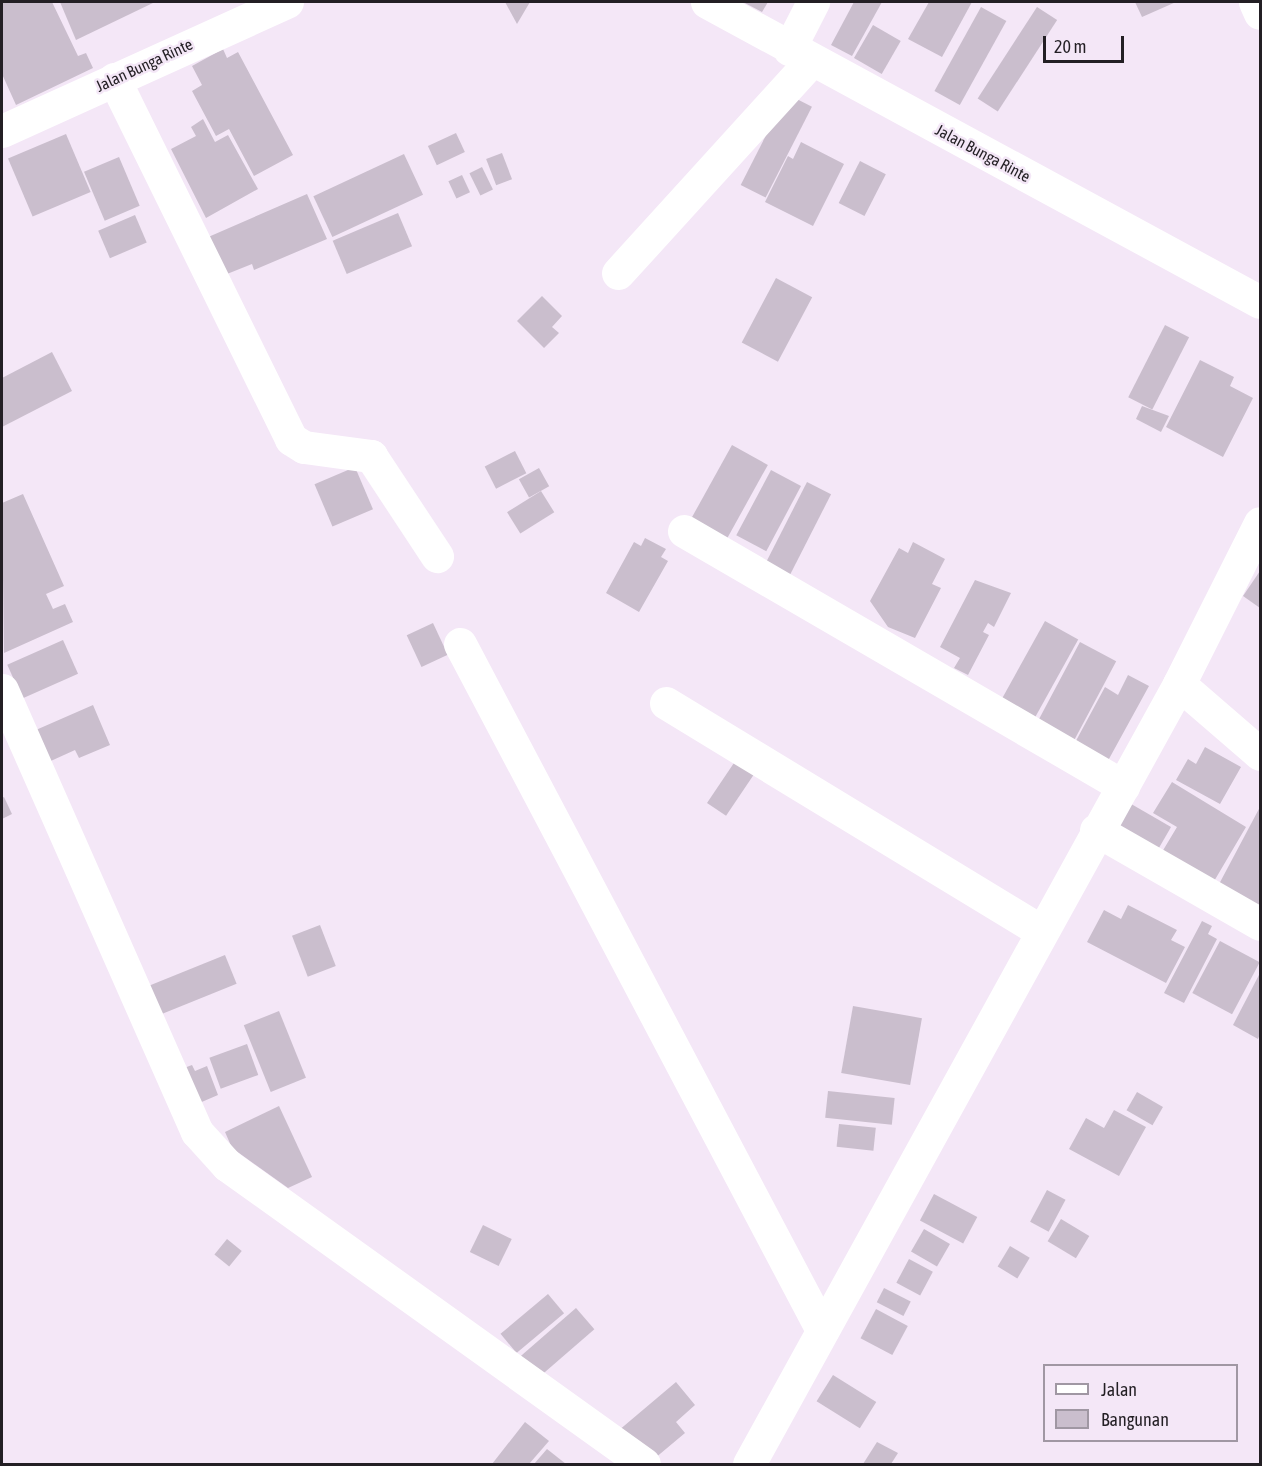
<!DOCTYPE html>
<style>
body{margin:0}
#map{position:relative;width:1262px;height:1466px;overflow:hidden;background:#f4e7f7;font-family:"Asap Condensed",sans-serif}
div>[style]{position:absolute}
.building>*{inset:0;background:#cabecd;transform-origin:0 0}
.minor>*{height:33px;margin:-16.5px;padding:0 16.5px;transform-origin:16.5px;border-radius:16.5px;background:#fff}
span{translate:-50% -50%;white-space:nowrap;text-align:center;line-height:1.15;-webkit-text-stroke:5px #f4e7f7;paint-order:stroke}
.street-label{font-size:16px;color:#231f24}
.frame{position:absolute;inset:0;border:3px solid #231f24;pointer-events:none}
.legend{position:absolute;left:1043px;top:1364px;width:195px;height:78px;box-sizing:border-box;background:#f4e7f7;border:2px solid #a097a3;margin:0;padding:8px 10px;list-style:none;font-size:18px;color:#231f24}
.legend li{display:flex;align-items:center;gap:12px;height:30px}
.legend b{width:30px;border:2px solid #a097a3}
.scale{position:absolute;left:1043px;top:36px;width:81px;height:27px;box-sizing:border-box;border:3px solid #231f24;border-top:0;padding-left:8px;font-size:18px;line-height:21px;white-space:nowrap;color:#231f24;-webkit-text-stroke:4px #f4e7f7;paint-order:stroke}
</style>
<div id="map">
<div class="building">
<i style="clip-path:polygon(2px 2px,52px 2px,78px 56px,86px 53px,93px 68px,16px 105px,2px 74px)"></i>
<i style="clip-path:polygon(60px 2px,155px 2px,76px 40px)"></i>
<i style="clip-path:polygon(505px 2px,530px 2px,517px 24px)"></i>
<i style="clip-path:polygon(743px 2px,768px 2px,762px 12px)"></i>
<i style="clip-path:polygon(854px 2px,882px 2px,852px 56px,831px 45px)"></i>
<i style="clip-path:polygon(929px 2px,972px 2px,942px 57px,908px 39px)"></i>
<i style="clip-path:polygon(1135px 2px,1176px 2px,1142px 17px)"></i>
<i style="left:981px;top:7px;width:29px;height:96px;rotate:29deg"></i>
<i style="left:1037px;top:7px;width:24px;height:109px;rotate:33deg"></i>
<i style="left:873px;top:25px;width:32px;height:38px;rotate:30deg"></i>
<i style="clip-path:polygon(223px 49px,227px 58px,238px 52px,293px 155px,254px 176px,229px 129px,216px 136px,192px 91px,202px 85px,192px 66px)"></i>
<i style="left:787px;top:94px;width:28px;height:102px;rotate:27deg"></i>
<i style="clip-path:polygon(203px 119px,215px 142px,228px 135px,258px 189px,206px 218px,171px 149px,196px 136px,191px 127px)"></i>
<i style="left:456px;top:133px;width:21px;height:31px;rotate:65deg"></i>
<i style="left:66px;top:134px;width:63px;height:63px;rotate:67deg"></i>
<i style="clip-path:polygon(801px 142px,844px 164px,813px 226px,765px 202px,788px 156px,793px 159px)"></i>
<i style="left:502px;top:153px;width:28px;height:17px;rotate:69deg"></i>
<i style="left:404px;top:154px;width:45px;height:100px;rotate:65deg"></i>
<i style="left:119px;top:157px;width:53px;height:38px;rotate:67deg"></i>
<i style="left:860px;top:161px;width:29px;height:47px;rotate:27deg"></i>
<i style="left:482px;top:167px;width:25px;height:14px;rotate:64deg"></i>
<i style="left:462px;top:175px;width:19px;height:15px;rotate:65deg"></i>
<i style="clip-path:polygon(307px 194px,327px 239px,254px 270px,252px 264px,222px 276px,206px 238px)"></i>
<i style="left:398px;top:213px;width:36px;height:71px;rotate:67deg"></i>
<i style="left:135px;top:215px;width:30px;height:40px;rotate:67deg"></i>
<i style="left:776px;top:278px;width:41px;height:73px;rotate:28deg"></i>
<i style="clip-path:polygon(542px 296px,562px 316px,552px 327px,559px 333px,544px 348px,517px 321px)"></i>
<i style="left:1165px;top:325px;width:27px;height:81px;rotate:27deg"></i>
<i style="clip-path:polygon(52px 352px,72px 391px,2px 427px,2px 378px)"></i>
<i style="clip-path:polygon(1200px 360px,1234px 377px,1230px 386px,1253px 398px,1223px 457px,1166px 427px)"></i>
<i style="clip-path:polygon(1142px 406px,1169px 416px,1161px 432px,1136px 419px)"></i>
<i style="left:732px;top:445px;width:41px;height:87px;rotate:29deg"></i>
<i style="left:515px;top:451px;width:25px;height:34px;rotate:63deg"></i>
<i style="left:355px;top:467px;width:46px;height:44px;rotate:67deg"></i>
<i style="left:539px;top:468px;width:21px;height:23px;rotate:61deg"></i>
<i style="left:771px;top:470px;width:34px;height:74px;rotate:28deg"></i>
<i style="left:807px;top:482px;width:27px;height:92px;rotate:27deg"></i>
<i style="left:541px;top:491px;width:25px;height:40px;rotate:58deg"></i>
<i style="clip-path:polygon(23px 494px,64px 586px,46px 594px,53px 609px,65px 604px,73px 622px,4px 653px,2px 503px)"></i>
<i style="clip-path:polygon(645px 538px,666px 549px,661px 557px,668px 561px,639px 612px,606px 593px,634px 542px,641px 546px)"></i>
<i style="clip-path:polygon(913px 542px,945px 559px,932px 584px,941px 588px,915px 638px,888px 627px,870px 601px,899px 548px,908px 553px)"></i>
<i style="clip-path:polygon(1260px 571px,1260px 608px,1243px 596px)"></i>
<i style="clip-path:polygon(975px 580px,1011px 593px,994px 627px,988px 623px,983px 632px,989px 635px,968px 675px,954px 668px,960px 658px,940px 647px)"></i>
<i style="left:1045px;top:621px;width:38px;height:98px;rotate:29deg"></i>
<i style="left:433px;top:623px;width:35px;height:29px;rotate:65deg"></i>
<i style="left:63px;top:640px;width:37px;height:61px;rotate:66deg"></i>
<i style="left:1080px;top:642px;width:41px;height:98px;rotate:28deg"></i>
<i style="clip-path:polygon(1128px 675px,1149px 686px,1104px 768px,1071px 750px,1105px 687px,1118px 695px)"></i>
<i style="clip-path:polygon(93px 705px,110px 745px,79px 758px,75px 750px,42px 765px,29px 733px)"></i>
<i style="clip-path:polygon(1205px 747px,1241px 767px,1220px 804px,1176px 780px,1188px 759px,1196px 764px)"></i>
<i style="left:740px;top:754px;width:23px;height:59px;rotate:34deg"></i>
<i style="clip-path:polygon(1172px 782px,1246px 827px,1213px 883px,1162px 852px,1177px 827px,1153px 813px)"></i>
<i style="clip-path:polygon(4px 797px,12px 814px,2px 819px,2px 798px)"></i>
<i style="left:1126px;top:801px;width:52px;height:28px;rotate:30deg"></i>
<i style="clip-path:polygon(1260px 807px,1260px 910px,1218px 886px)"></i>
<i style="clip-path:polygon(1128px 905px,1177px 930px,1171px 940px,1185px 947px,1166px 983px,1087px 942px,1104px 910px,1121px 919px)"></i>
<i style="clip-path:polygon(1202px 921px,1212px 926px,1208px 934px,1217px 939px,1184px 1003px,1164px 993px)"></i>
<i style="left:320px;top:925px;width:44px;height:30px;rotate:69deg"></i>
<i style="left:1220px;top:941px;width:45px;height:59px;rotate:28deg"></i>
<i style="left:225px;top:955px;width:31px;height:86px;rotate:68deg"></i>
<i style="clip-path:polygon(1260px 973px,1260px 1034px,1258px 1039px,1233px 1025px)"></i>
<i style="left:853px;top:1006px;width:70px;height:68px;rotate:10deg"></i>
<i style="left:279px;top:1011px;width:72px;height:38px;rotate:68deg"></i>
<i style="left:247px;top:1044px;width:33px;height:40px;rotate:70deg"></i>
<i style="clip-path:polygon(192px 1065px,195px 1071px,207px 1066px,218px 1095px,190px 1107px,176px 1071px)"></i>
<i style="left:828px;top:1091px;width:67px;height:27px;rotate:6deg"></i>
<i style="left:1137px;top:1092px;width:30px;height:21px;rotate:30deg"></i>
<i style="clip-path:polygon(279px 1106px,312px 1177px,288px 1188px,232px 1148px,225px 1132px)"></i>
<i style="clip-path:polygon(1114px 1110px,1146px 1127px,1119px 1176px,1069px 1149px,1086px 1118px,1104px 1128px)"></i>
<i style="left:839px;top:1124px;width:37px;height:23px;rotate:6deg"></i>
<i style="left:1047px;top:1190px;width:21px;height:36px;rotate:28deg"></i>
<i style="left:934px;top:1194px;width:49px;height:30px;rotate:28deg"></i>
<i style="left:1061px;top:1219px;width:33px;height:26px;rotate:31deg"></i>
<i style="left:483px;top:1225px;width:32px;height:30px;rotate:26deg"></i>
<i style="left:924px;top:1229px;width:30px;height:26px;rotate:30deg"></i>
<i style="left:227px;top:1239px;width:19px;height:20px;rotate:39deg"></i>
<i style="left:1010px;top:1246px;width:23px;height:24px;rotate:31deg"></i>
<i style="left:909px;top:1259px;width:27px;height:27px;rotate:28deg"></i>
<i style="left:884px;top:1288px;width:30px;height:16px;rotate:27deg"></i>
<i style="left:548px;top:1294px;width:25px;height:62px;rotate:50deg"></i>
<i style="left:576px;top:1308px;width:28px;height:75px;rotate:49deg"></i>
<i style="left:876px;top:1309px;width:36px;height:33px;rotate:28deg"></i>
<i style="left:833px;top:1375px;width:51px;height:31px;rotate:32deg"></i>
<i style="clip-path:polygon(676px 1382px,695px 1405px,676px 1422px,685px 1433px,648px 1464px,618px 1431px)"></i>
<i style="clip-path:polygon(525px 1422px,549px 1441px,529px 1464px,492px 1464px)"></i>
<i style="clip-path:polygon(877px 1442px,898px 1453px,891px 1464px,863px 1464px)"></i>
<i style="clip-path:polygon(547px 1449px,566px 1464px,534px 1464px)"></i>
</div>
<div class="minor">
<i style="left:707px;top:2px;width:629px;rotate:28.48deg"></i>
<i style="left:1255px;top:2px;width:12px;rotate:66deg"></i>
<i style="left:789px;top:49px;width:53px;rotate:-62.9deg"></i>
<i style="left:114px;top:79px;width:401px;rotate:63.8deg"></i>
<i style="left:291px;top:439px;width:15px;rotate:32deg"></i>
<i style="left:304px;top:447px;width:68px;rotate:7.7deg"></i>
<i style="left:371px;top:456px;width:120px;rotate:56.6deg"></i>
<i style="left:2px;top:131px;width:313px;rotate:-24.4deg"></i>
<i style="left:618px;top:273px;width:287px;rotate:-47.7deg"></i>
<i style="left:684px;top:531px;width:508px;rotate:30.15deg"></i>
<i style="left:460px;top:644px;width:776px;rotate:62.18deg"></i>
<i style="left:1179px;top:684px;width:107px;rotate:40.8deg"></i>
<i style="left:2px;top:690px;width:483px;rotate:66.2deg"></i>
<i style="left:197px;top:1132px;width:45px;rotate:47.7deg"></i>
<i style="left:227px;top:1165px;width:513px;rotate:35.64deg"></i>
<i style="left:666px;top:703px;width:439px;rotate:31.3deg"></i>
<i style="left:1096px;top:830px;width:189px;rotate:29.8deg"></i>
<i style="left:749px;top:1464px;width:891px;rotate:-61.13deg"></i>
<i style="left:1179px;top:684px;width:180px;rotate:-63.3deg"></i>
</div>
<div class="street-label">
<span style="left:144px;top:65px;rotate:-25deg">Jalan Bunga Rinte</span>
<span style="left:983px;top:153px;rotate:28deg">Jalan Bunga Rinte</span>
</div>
<div class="frame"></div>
<ul class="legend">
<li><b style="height:8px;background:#fff"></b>Jalan</li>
<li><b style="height:16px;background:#cabecd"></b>Bangunan</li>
</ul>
<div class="scale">20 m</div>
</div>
